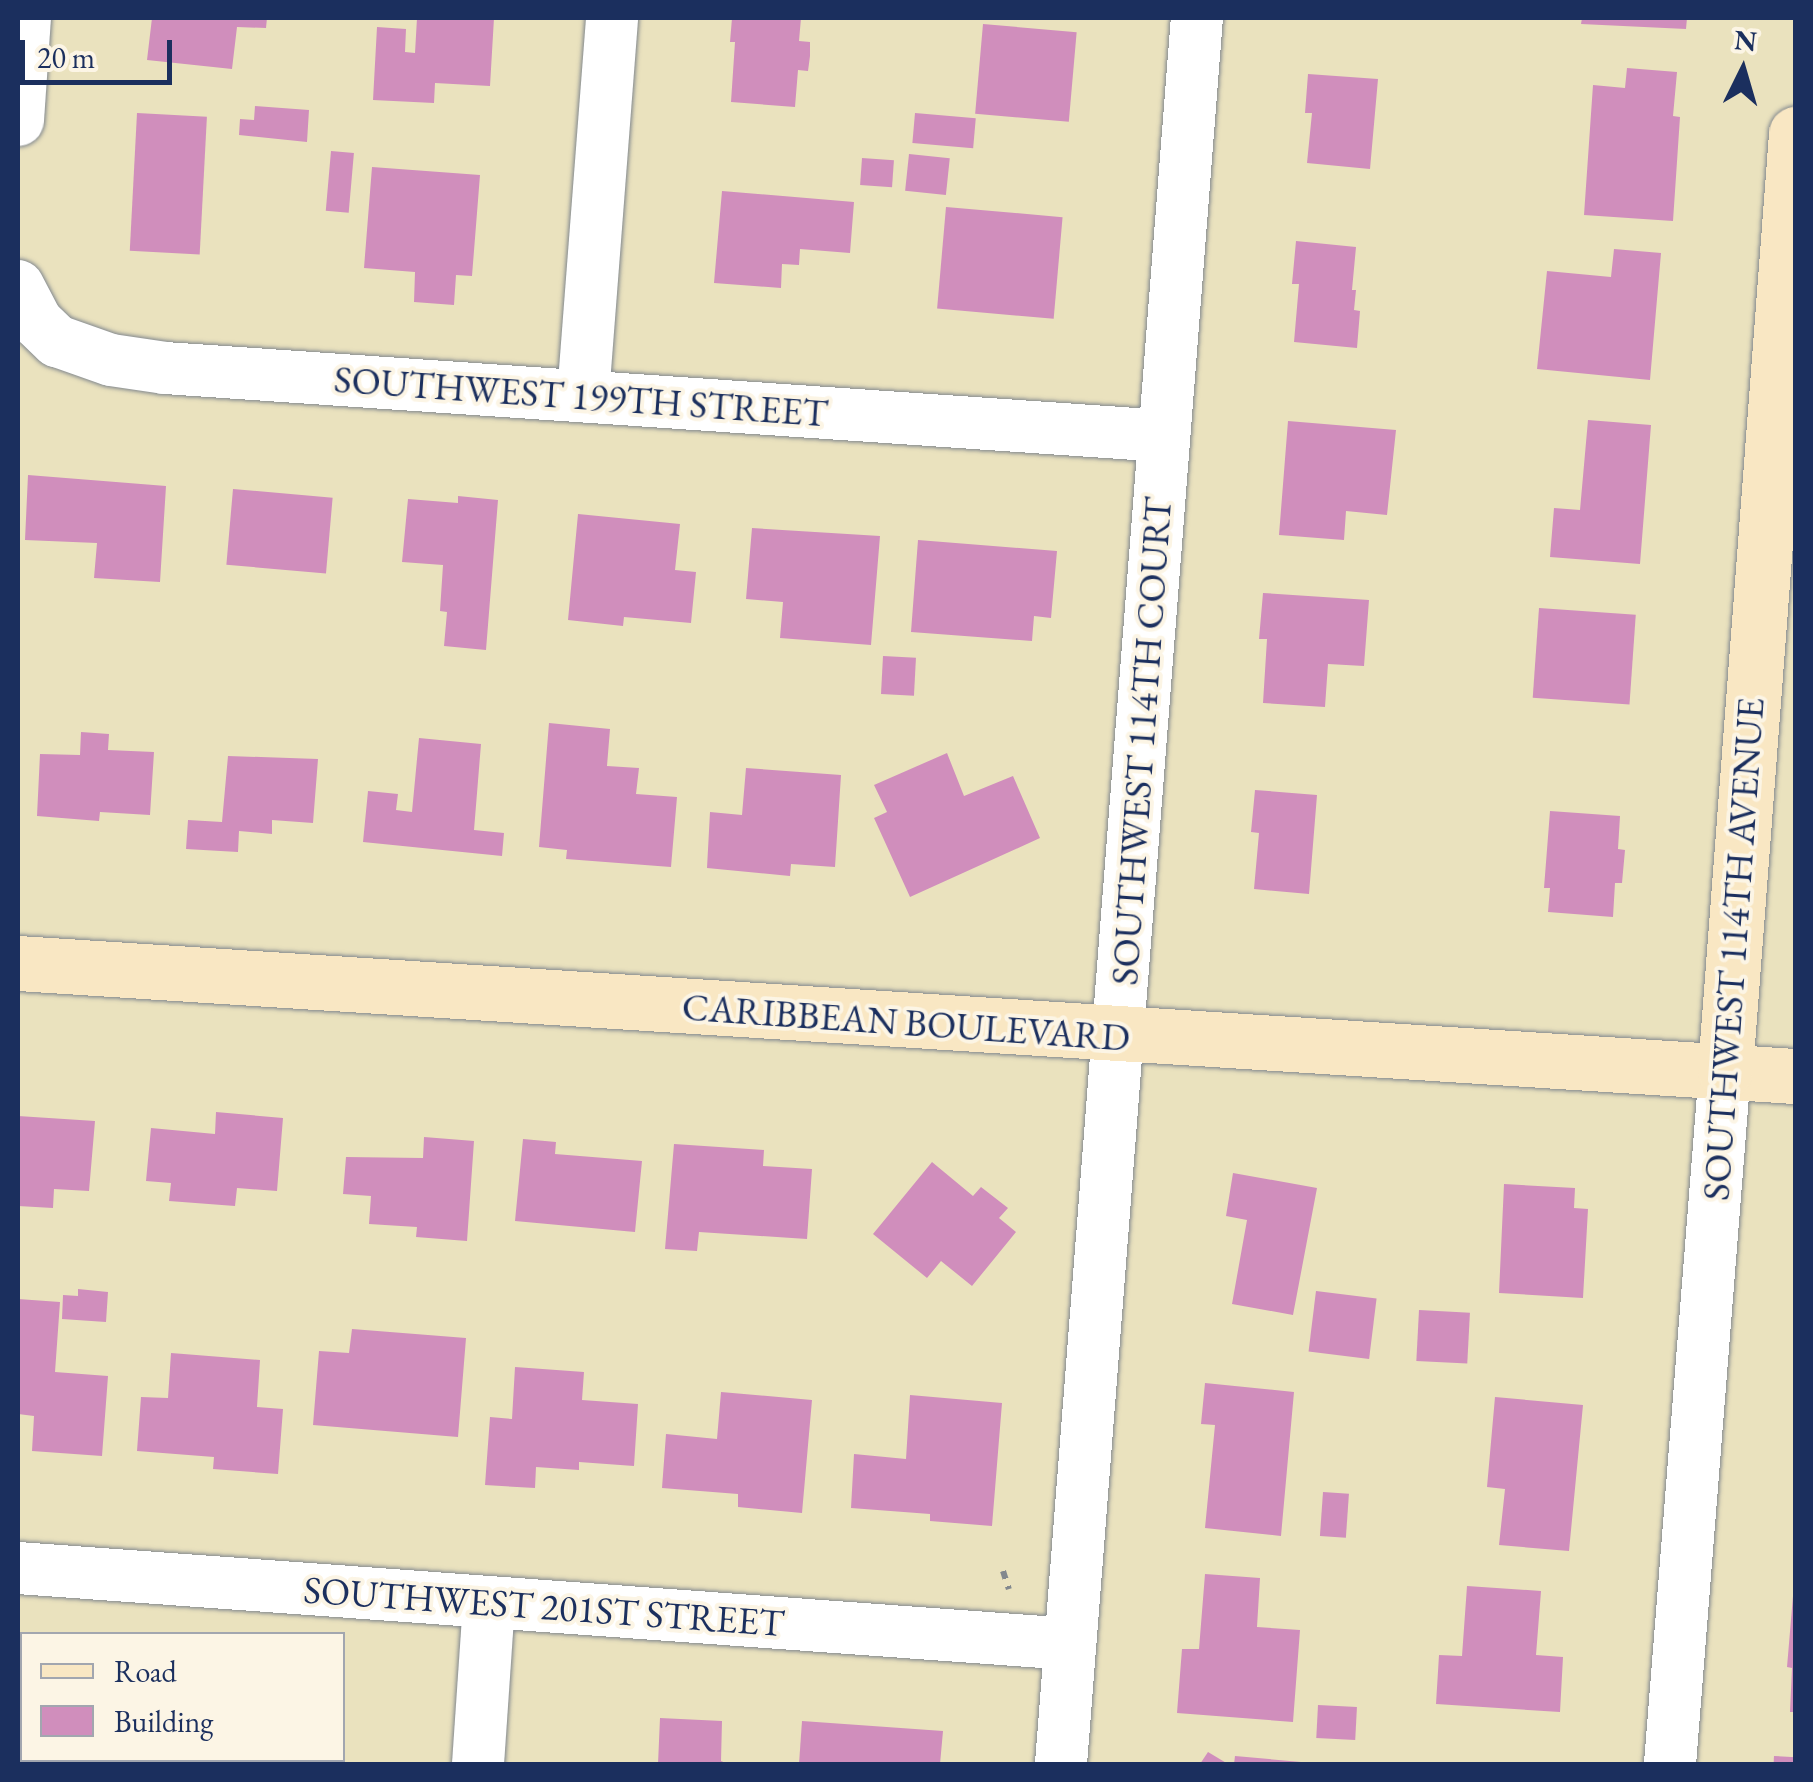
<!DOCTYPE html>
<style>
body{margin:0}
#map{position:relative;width:1813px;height:1782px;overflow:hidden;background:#eae2be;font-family:"EB Garamond",serif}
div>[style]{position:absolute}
.building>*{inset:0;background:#d08ebc;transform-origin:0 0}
.path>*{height:6px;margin-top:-3px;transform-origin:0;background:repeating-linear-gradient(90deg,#82888e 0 8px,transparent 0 16px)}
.roads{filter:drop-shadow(0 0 2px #82888e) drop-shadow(0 0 2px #82888e)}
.street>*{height:52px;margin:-26px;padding:0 26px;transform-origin:26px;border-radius:26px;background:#fff}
.secondary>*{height:55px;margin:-27.5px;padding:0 27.5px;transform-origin:27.5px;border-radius:27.5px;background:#f9e7c3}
span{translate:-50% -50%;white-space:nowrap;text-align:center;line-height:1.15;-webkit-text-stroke:8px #fcf5e5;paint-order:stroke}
.street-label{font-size:38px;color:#1b2f5e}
.frame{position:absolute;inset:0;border:20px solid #1b2f5e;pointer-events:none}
.legend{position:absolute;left:20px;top:1632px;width:325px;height:130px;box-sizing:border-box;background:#fcf5e5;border:2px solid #a2a6af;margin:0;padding:12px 18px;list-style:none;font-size:30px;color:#1b2f5e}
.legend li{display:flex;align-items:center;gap:20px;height:50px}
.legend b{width:50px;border:2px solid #a2a6af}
.north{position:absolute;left:1693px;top:20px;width:100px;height:100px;-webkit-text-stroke:8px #fcf5e5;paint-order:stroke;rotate:5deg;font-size:28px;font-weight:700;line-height:40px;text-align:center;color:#1b2f5e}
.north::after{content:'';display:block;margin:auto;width:35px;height:45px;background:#1b2f5e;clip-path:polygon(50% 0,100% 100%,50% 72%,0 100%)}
.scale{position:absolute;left:20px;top:40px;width:152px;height:45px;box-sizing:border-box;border:5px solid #1b2f5e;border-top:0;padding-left:12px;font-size:30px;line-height:35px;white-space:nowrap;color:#1b2f5e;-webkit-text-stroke:8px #fcf5e5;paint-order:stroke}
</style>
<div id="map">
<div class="building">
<i style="clip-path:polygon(152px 18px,267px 18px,266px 28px,237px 27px,232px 69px,147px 60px)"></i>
<i style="clip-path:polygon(417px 18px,494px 18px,490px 86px,435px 83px,434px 103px,373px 100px,377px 27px,406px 29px,405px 52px,415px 53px)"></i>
<i style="clip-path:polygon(732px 18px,801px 18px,799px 41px,810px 42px,810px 56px,808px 71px,798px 70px,795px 107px,731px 102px,735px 42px,730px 42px)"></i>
<i style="clip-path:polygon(1582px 18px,1687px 18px,1686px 29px,1581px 24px)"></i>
<i style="left:983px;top:24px;width:94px;height:90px;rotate:5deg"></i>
<i style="clip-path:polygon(1627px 68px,1677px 72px,1673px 116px,1680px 117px,1673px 221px,1584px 215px,1593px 85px,1625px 88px)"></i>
<i style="clip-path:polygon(1308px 74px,1378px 79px,1370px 169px,1307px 163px,1312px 113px,1305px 113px)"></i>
<i style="clip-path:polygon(255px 106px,309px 110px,307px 142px,239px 135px,240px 119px,254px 120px)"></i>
<i style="left:137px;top:113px;width:70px;height:138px;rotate:3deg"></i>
<i style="left:915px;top:113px;width:61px;height:30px;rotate:5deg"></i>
<i style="left:331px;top:151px;width:23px;height:60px;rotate:5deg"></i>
<i style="left:909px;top:154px;width:41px;height:37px;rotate:6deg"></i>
<i style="left:862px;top:158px;width:32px;height:27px;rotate:4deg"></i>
<i style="clip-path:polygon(372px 167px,480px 175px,472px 276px,456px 275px,454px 305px,414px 302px,415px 272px,364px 268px)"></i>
<i style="clip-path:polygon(722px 191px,854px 202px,850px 253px,800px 249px,799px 265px,782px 264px,781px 288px,714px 283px)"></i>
<i style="left:946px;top:207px;width:117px;height:102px;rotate:5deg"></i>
<i style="clip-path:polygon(1296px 241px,1356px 247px,1352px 290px,1356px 290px,1354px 310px,1360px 311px,1357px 348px,1294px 342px,1299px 284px,1292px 284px)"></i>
<i style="clip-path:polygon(1614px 249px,1661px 253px,1650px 380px,1537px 369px,1547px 271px,1611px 277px)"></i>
<i style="clip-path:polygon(1588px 420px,1651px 425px,1640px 564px,1550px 557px,1554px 508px,1580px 510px)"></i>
<i style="clip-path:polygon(1288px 421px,1396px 430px,1387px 515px,1346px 511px,1344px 540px,1279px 535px)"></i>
<i style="clip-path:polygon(28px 475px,166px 486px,160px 582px,94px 578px,97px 543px,25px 540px)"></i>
<i style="left:233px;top:489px;width:100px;height:76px;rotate:5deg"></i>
<i style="clip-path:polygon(458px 496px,498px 500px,486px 650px,444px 646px,447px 612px,440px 611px,443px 565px,402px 562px,408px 499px,458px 503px)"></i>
<i style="clip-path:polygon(578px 514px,680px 524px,675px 570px,696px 572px,691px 623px,624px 617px,623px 626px,568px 620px)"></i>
<i style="clip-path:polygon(752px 528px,880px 536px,871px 645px,780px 638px,783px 602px,746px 599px)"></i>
<i style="clip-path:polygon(918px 540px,1057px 551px,1051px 618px,1034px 616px,1032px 641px,911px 632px)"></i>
<i style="clip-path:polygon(1263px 593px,1369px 600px,1364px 666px,1328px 664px,1325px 707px,1263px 703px,1267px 639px,1259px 639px)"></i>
<i style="left:1539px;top:608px;width:97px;height:90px;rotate:4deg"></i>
<i style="left:883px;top:656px;width:33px;height:38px;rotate:3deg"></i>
<i style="clip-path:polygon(549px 723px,610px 729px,607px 766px,639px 768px,636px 794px,677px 797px,671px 867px,566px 859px,567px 850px,539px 847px)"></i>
<i style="clip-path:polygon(81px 732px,109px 734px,108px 750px,154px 752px,150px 815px,100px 812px,99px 821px,37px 816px,40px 754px,80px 755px)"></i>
<i style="clip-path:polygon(419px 738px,481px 744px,474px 830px,504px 833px,502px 856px,363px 842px,368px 791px,398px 794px,396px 810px,412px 812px)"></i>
<i style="clip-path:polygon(947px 753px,964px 796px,1013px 776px,1040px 838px,910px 897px,874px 818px,887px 812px,874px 785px)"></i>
<i style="clip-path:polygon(228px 756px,318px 759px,313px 823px,272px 820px,272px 834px,239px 831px,238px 852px,186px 849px,188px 820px,222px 822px)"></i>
<i style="clip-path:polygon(746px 768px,841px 775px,835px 867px,791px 864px,790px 876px,707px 868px,710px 812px,742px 815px)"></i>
<i style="clip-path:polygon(1255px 790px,1317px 795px,1309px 894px,1254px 889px,1259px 833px,1251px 832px)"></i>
<i style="clip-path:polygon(1550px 811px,1620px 816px,1618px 849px,1625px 850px,1622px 883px,1615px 883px,1613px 917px,1548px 912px,1550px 888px,1544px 888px)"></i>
<i style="clip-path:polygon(216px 1112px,283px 1118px,277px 1191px,237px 1188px,235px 1206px,169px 1201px,171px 1183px,146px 1181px,151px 1128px,215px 1134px)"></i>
<i style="clip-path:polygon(18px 1116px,95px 1121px,89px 1191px,54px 1189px,53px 1208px,18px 1206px)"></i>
<i style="clip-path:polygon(424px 1137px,474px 1141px,467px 1241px,416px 1237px,417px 1227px,369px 1224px,371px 1196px,343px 1194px,346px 1157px,423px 1158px)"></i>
<i style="clip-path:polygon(523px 1139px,556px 1142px,555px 1154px,642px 1161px,635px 1232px,515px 1221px)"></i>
<i style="clip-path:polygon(674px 1144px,764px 1150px,763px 1166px,812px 1169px,807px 1239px,699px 1232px,697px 1251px,665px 1249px)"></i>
<i style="clip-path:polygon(932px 1162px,973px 1196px,981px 1187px,1008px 1208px,999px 1218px,1016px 1232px,972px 1286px,941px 1261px,927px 1278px,873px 1234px)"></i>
<i style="clip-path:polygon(1233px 1173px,1317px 1188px,1293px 1315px,1232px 1304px,1247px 1220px,1226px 1216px)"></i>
<i style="clip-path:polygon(1504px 1184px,1575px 1188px,1574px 1208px,1588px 1209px,1583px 1298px,1499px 1293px)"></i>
<i style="clip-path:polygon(78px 1289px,108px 1292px,106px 1322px,62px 1319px,63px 1295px,78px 1296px)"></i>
<i style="left:1316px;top:1291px;width:61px;height:61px;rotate:7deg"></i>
<i style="clip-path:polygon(18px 1299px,60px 1302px,55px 1372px,108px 1376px,102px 1456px,32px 1451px,34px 1416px,18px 1414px)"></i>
<i style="left:1419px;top:1310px;width:51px;height:51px;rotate:3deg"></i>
<i style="clip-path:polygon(352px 1329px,466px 1338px,458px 1437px,313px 1425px,319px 1351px,349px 1353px)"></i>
<i style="clip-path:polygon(171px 1353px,260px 1360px,257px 1407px,283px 1409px,278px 1474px,213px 1469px,214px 1457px,137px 1451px,141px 1397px,168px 1398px)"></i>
<i style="clip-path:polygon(515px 1367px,584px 1372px,582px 1400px,638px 1404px,634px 1466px,579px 1462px,579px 1470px,536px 1467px,535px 1488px,485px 1485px,490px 1417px,512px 1419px)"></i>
<i style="clip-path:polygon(1205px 1383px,1294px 1392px,1281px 1536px,1205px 1528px,1215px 1425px,1201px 1424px)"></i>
<i style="clip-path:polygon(721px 1392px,812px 1400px,802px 1513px,738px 1507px,738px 1494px,662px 1488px,666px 1434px,717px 1439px)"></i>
<i style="clip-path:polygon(910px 1395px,1002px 1403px,992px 1526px,930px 1521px,930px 1514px,851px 1508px,854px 1454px,906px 1459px)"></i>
<i style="clip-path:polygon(1495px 1397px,1583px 1405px,1569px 1551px,1499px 1545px,1505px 1489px,1487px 1487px)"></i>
<i style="left:1323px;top:1492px;width:26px;height:44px;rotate:4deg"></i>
<i style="clip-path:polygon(1205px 1574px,1260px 1578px,1257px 1627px,1300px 1630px,1293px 1722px,1177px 1713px,1182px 1649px,1199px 1649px)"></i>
<i style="clip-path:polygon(1467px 1586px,1541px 1591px,1536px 1655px,1563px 1657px,1560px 1712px,1436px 1704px,1439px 1655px,1462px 1656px)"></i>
<i style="clip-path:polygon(1793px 1596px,1796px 1597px,1796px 1712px,1790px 1712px,1792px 1668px,1787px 1667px)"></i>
<i style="left:1318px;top:1705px;width:39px;height:33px;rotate:3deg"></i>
<i style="clip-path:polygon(660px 1718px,722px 1721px,721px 1761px,728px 1764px,658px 1764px)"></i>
<i style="clip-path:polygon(802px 1721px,943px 1731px,940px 1764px,799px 1764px)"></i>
<i style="clip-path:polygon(18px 1729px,22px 1730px,22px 1760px,151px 1760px,151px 1764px,18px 1764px)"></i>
<i style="clip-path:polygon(1208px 1752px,1228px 1764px,1200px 1764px)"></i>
<i style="clip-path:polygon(1235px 1756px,1301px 1762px,1301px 1764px,1234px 1764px)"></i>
<i style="left:1774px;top:1756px;width:22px;height:8px;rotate:3deg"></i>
<i style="left:218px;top:1760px;width:103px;height:4px"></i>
</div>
<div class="path">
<i style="left:1003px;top:1571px;width:19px;rotate:72deg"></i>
</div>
<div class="roads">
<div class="street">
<i style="left:18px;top:120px;width:102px;rotate:-86.1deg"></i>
<i style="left:18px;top:286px;width:41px;rotate:62.2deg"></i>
<i style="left:37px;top:322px;width:28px;rotate:44deg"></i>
<i style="left:57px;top:341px;width:57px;rotate:19.4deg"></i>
<i style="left:111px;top:360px;width:55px;rotate:8.4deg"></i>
<i style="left:165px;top:368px;width:1001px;rotate:3.89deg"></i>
<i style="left:583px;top:396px;width:379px;rotate:-85.6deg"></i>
<i style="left:18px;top:1568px;width:1055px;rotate:4.13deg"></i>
<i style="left:478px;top:1764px;width:162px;rotate:-86.1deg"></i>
<i style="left:1061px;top:1764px;width:1751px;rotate:-85.55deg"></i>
<i style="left:1670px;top:1764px;width:696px;rotate:-85.47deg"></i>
</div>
<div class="secondary">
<i style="left:18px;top:963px;width:1782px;rotate:3.64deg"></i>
<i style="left:1725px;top:1070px;width:939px;rotate:-85.66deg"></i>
</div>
</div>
<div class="street-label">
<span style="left:581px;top:396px;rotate:4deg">SOUTHWEST 199TH STREET</span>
<span style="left:1141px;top:741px;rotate:-86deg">SOUTHWEST 114TH COURT</span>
<span style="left:1733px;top:949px;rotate:-86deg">SOUTHWEST 114TH AVENUE</span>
<span style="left:906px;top:1022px;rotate:4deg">CARIBBEAN BOULEVARD</span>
<span style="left:544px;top:1606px;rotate:4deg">SOUTHWEST 201ST STREET</span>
</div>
<div class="frame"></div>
<ul class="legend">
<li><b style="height:12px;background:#f9e7c3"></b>Road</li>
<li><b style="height:28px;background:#d08ebc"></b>Building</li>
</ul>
<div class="north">N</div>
<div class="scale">20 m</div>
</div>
